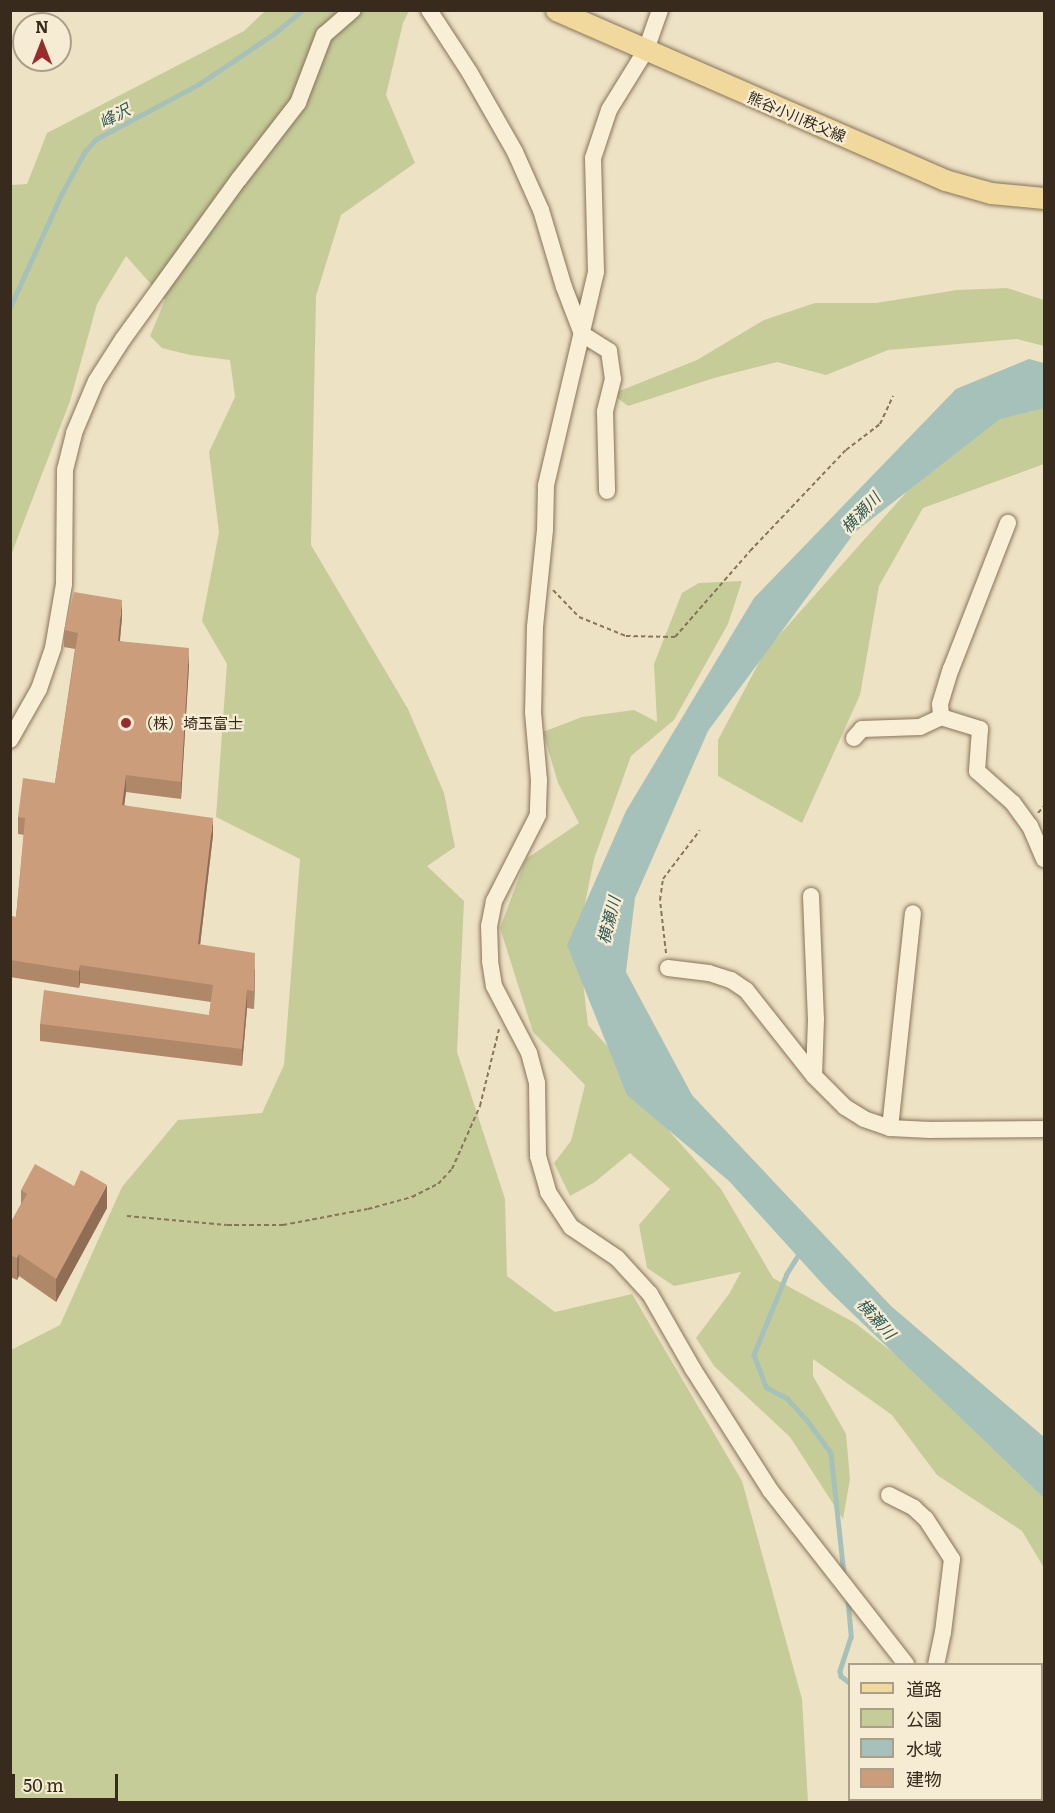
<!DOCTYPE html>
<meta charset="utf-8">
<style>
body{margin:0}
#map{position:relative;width:1055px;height:1813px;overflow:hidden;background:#eee2c4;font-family:Literata,"Noto Sans JP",serif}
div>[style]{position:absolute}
.green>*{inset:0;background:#c5cc98}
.water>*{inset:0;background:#a6c1b9}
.stream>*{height:4.5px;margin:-2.25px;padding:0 2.25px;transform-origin:2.25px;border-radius:2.25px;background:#a6c1b9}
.path>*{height:2px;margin-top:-1px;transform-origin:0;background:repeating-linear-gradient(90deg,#88745a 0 4.5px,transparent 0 7.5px)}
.roads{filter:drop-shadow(0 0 2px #88745a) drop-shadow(0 0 2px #88745a)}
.minor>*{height:16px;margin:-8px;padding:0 8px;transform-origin:8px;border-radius:8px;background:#f9efd7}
.major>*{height:21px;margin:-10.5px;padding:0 10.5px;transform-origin:10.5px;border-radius:10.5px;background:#f1d89c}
.wall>*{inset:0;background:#af8769}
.shaded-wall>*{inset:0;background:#8f6e55}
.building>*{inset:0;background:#cc9d7a}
.dots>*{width:16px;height:16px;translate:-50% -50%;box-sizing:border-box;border:3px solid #f5ecd3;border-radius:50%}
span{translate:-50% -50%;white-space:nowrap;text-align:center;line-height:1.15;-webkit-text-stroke:4.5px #f5ecd3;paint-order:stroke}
.street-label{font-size:15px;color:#382b1e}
.poi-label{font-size:15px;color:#382b1e}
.left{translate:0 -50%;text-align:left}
.water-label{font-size:16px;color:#2e5856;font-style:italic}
.frame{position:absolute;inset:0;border:12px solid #382b1e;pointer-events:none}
.legend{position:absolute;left:848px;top:1663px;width:195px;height:138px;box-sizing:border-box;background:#f5ecd3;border:2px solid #a99f8b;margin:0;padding:8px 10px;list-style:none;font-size:18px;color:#382b1e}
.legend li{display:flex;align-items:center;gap:12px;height:30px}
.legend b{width:30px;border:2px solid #a99f8b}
.north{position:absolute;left:12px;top:12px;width:60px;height:60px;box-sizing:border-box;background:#f5ecd3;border:2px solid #a99f8b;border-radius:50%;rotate:0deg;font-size:16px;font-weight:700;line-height:24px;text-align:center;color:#382b1e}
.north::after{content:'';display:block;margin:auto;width:21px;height:27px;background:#972c2b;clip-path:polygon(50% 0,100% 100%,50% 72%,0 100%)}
.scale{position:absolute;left:12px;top:1774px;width:106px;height:27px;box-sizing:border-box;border:3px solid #382b1e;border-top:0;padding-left:8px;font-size:18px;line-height:21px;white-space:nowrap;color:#382b1e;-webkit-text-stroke:4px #f5ecd3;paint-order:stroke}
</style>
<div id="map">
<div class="green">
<i style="clip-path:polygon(265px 11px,409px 11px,403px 23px,386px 95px,415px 163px,341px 215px,316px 296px,311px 545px,408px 709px,444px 793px,455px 847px,427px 866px,464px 901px,457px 1052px,505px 1199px,507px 1276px,555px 1312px,632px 1294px,742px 1481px,802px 1699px,808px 1802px,11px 1802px,11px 1350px,60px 1325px,122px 1187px,178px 1120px,262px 1113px,284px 1065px,300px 859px,216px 817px,227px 664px,202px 621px,219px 532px,209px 452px,235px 397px,230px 360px,190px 355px,162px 348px,150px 336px,165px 300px,126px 256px,97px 304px,70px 401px,11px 555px,11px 185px,27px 184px,47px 133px,244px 31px)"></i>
<i style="clip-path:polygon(1007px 288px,1044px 300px,1044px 346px,1017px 339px,888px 350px,826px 375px,777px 362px,714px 378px,628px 406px,612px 394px,697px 360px,764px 320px,815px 303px,876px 303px,957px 290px)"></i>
<i style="clip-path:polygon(1002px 400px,1044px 402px,1044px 464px,923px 508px,879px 586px,860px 695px,802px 823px,718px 776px,718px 740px,765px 651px,936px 459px)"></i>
<i style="clip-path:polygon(742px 581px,728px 624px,674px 720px,631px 756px,594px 859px,578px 938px,588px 1025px,631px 1072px,670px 1132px,721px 1189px,773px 1278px,855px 1323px,982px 1422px,1044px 1475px,1044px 1568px,1022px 1531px,937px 1475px,892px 1415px,813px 1359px,813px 1376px,846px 1434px,850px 1479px,843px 1519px,790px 1437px,714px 1366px,696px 1338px,729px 1294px,741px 1272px,674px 1286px,647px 1268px,639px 1225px,670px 1189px,630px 1153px,595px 1182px,570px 1196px,554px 1163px,571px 1141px,585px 1085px,533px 1032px,500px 928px,526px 859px,579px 823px,558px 783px,543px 732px,582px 717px,634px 710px,657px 722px,654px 664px,682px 593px,699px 583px)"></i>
</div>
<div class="water">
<i style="clip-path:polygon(1029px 359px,1044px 363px,1044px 408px,1000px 419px,855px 532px,708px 731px,635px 898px,626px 972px,692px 1095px,891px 1306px,1044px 1437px,1044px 1498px,828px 1290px,729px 1181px,627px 1095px,567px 945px,626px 811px,754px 598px,956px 389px)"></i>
</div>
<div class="stream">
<i style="left:10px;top:307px;width:123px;rotate:-65.5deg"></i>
<i style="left:61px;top:195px;width:50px;rotate:-61.4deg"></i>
<i style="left:85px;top:151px;width:16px;rotate:-47deg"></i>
<i style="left:96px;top:139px;width:117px;rotate:-28.1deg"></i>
<i style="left:199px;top:84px;width:92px;rotate:-33.9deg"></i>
<i style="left:275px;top:33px;width:35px;rotate:-40deg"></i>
<i style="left:800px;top:1253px;width:25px;rotate:122deg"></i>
<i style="left:787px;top:1274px;width:87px;rotate:112.2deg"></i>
<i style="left:754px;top:1355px;width:34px;rotate:69deg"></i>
<i style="left:766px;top:1387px;width:24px;rotate:28deg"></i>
<i style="left:787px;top:1398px;width:30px;rotate:48deg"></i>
<i style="left:807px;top:1420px;width:41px;rotate:54deg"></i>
<i style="left:831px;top:1453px;width:123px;rotate:83.9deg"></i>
<i style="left:848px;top:1599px;width:38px;rotate:85deg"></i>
<i style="left:851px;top:1637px;width:36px;rotate:108deg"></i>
<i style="left:840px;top:1671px;width:5px;rotate:79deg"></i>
<i style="left:841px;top:1676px;width:11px;rotate:38deg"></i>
<i style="left:901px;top:1802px;width:2px;rotate:-63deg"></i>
</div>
<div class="path">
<i style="left:553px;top:590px;width:37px;rotate:46deg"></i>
<i style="left:579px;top:617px;width:51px;rotate:22deg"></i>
<i style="left:626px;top:636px;width:49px;rotate:1.2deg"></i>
<i style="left:675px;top:637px;width:114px;rotate:-48.9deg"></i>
<i style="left:750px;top:551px;width:139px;rotate:-46.5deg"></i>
<i style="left:846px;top:450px;width:43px;rotate:-37.4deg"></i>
<i style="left:880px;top:424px;width:31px;rotate:-65deg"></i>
<i style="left:1038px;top:813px;width:9px;rotate:-49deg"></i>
<i style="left:666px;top:953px;width:53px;rotate:-96.5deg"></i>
<i style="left:660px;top:900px;width:21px;rotate:-82deg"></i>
<i style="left:663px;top:879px;width:61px;rotate:-52.9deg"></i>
<i style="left:127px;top:1216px;width:100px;rotate:5.1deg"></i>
<i style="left:227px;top:1225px;width:56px"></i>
<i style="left:283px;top:1225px;width:86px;rotate:-10.7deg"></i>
<i style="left:368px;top:1209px;width:46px;rotate:-15.3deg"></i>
<i style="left:412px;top:1197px;width:29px;rotate:-27deg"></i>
<i style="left:438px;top:1184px;width:21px;rotate:-47deg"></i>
<i style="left:452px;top:1169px;width:69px;rotate:-66deg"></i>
<i style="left:480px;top:1106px;width:79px;rotate:-76.1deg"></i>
</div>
<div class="roads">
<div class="minor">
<i style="left:429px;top:10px;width:75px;rotate:56.9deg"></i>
<i style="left:470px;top:73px;width:91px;rotate:60.3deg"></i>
<i style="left:515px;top:152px;width:64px;rotate:65.9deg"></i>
<i style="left:541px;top:210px;width:80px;rotate:73.4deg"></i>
<i style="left:564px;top:287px;width:50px;rotate:69deg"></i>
<i style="left:582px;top:334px;width:32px;rotate:32deg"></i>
<i style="left:609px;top:351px;width:28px;rotate:82deg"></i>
<i style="left:613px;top:379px;width:34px;rotate:104deg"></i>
<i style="left:605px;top:412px;width:79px;rotate:88.5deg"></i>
<i style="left:660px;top:10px;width:42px;rotate:109.3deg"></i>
<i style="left:646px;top:50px;width:70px;rotate:121.7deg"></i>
<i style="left:609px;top:110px;width:51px;rotate:108.4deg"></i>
<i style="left:593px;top:158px;width:114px;rotate:88.5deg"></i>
<i style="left:596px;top:272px;width:220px;rotate:103.2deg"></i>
<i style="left:546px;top:486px;width:44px;rotate:91.3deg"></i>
<i style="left:545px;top:530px;width:98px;rotate:95.9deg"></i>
<i style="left:535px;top:627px;width:85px;rotate:91.3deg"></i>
<i style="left:533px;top:712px;width:68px;rotate:85deg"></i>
<i style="left:539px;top:780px;width:35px;rotate:92deg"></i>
<i style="left:538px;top:815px;width:97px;rotate:117.1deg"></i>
<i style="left:494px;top:901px;width:25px;rotate:101deg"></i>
<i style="left:489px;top:926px;width:35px;rotate:88deg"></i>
<i style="left:490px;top:961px;width:25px;rotate:81deg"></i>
<i style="left:494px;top:986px;width:76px;rotate:62.4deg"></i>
<i style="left:529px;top:1053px;width:31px;rotate:75deg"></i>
<i style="left:537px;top:1083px;width:73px;rotate:89.2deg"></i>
<i style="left:538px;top:1156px;width:37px;rotate:74deg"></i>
<i style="left:548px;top:1192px;width:42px;rotate:56.7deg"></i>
<i style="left:571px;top:1227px;width:55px;rotate:34deg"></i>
<i style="left:617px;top:1258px;width:49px;rotate:47.5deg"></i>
<i style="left:650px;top:1294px;width:86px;rotate:60.2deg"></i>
<i style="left:693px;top:1369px;width:143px;rotate:57.5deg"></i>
<i style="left:770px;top:1490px;width:221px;rotate:52deg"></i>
<i style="left:941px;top:717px;width:13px;rotate:-94deg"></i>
<i style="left:940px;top:704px;width:37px;rotate:-73deg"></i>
<i style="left:951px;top:669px;width:157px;rotate:-68.7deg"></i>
<i style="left:854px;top:738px;width:12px;rotate:-48deg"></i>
<i style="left:862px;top:729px;width:58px;rotate:-2deg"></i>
<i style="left:920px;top:727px;width:23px;rotate:-25deg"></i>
<i style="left:941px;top:717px;width:41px;rotate:17.1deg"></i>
<i style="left:980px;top:729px;width:42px;rotate:94.1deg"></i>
<i style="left:977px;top:771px;width:48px;rotate:41.6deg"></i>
<i style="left:1013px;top:803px;width:29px;rotate:54deg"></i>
<i style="left:1030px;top:826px;width:36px;rotate:67deg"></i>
<i style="left:10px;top:740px;width:59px;rotate:-60.4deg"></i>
<i style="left:39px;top:689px;width:43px;rotate:-71.1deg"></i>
<i style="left:53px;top:648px;width:65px;rotate:-80.2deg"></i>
<i style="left:64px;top:584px;width:114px;rotate:-89.5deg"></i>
<i style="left:65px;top:470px;width:38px;rotate:-76deg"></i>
<i style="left:74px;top:433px;width:56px;rotate:-67.1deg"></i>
<i style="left:96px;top:381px;width:50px;rotate:-57.3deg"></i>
<i style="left:123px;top:339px;width:198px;rotate:-54.1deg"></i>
<i style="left:239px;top:179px;width:96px;rotate:-52.2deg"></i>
<i style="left:298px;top:103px;width:73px;rotate:-69.1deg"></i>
<i style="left:324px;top:35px;width:38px;rotate:-41deg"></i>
<i style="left:811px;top:896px;width:123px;rotate:87.7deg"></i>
<i style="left:816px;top:1019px;width:57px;rotate:92deg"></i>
<i style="left:668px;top:968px;width:41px;rotate:7deg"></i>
<i style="left:709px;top:973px;width:23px;rotate:18deg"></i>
<i style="left:731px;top:980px;width:18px;rotate:34deg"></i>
<i style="left:746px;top:990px;width:110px;rotate:51.7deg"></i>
<i style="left:814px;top:1076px;width:44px;rotate:45deg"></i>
<i style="left:845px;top:1107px;width:22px;rotate:32deg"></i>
<i style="left:864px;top:1119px;width:28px;rotate:19deg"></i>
<i style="left:890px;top:1128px;width:40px;rotate:2.9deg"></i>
<i style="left:930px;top:1130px;width:114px;rotate:-0.5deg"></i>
<i style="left:890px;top:1128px;width:216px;rotate:-83.9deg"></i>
<i style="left:889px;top:1495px;width:28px;rotate:27deg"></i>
<i style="left:914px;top:1508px;width:16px;rotate:43deg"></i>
<i style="left:926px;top:1519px;width:48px;rotate:57deg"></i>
<i style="left:952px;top:1559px;width:74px;rotate:97deg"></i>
<i style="left:943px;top:1632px;width:33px;rotate:102deg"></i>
<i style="left:1015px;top:1800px;width:3px;rotate:45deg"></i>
</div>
<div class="major">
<i style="left:556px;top:10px;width:425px;rotate:23.6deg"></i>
<i style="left:945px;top:180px;width:48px;rotate:15.8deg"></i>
<i style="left:991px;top:193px;width:53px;rotate:5.4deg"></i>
</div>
</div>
<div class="wall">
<i style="clip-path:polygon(122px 617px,120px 641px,189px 665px,181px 799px,126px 792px,124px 805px,213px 835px,200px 945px,255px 970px,254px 1009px,247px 1008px,242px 1066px,40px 1041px,40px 1024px,209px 1015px,211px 1002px,80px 983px,79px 988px,10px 977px,10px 916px,16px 917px,24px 835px,18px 834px,18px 817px,55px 783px,75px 649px,64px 647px,64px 630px)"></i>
<i style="clip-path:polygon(21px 1190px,107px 1208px,56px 1302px,19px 1276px,17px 1280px,10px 1277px,10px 1224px,21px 1204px)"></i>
</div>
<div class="shaded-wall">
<i style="clip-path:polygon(122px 600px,122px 617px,118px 658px,118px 641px)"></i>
<i style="clip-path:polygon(189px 648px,189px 665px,181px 799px,181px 782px)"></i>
<i style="clip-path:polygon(126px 775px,126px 792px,122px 822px,122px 805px)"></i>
<i style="clip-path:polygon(213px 818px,213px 835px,198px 962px,198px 944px)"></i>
<i style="clip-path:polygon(255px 953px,255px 970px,254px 1009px,254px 991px)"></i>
<i style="clip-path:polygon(80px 965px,80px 983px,79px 988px,79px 971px)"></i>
<i style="clip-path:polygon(247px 990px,247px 1008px,242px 1066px,242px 1049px)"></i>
<i style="clip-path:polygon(107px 1185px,107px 1208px,56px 1302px,56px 1279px)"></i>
<i style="clip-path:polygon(19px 1254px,19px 1276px,17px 1280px,17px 1258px)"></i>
</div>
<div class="building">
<i style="clip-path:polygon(74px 592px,122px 600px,118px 641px,189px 648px,181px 782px,126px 775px,122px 805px,213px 818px,198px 944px,255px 953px,254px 991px,247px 990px,242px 1049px,40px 1024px,44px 990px,209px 1015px,213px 985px,80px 965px,79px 971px,10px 960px,10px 916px,16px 917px,25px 818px,18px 817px,23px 778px,55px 783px,78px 633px,64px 630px)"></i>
<i style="clip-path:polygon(35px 1164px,74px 1186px,81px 1170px,107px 1185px,56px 1279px,19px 1254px,17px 1258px,10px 1255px,10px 1224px,27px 1194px,21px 1190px)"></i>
</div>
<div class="dots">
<i style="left:126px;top:723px;background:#972c2b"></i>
</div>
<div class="street-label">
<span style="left:797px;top:116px;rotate:23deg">熊谷小川秩父線</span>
</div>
<div class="poi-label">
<span class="left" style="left:138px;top:723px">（株）埼玉富士</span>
</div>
<div class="water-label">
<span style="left:114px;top:115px;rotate:-28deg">峰沢</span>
<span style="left:860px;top:512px;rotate:-47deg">横瀬川</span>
<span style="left:608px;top:920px;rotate:-76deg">横瀬川</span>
<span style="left:877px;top:1318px;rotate:48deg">横瀬川</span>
</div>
<div class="frame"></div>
<ul class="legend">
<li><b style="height:8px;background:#f1d89c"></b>道路</li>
<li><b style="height:16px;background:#c5cc98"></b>公園</li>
<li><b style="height:16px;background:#a6c1b9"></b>水域</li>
<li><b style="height:16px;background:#cc9d7a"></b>建物</li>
</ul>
<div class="north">N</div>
<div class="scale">50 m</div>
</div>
